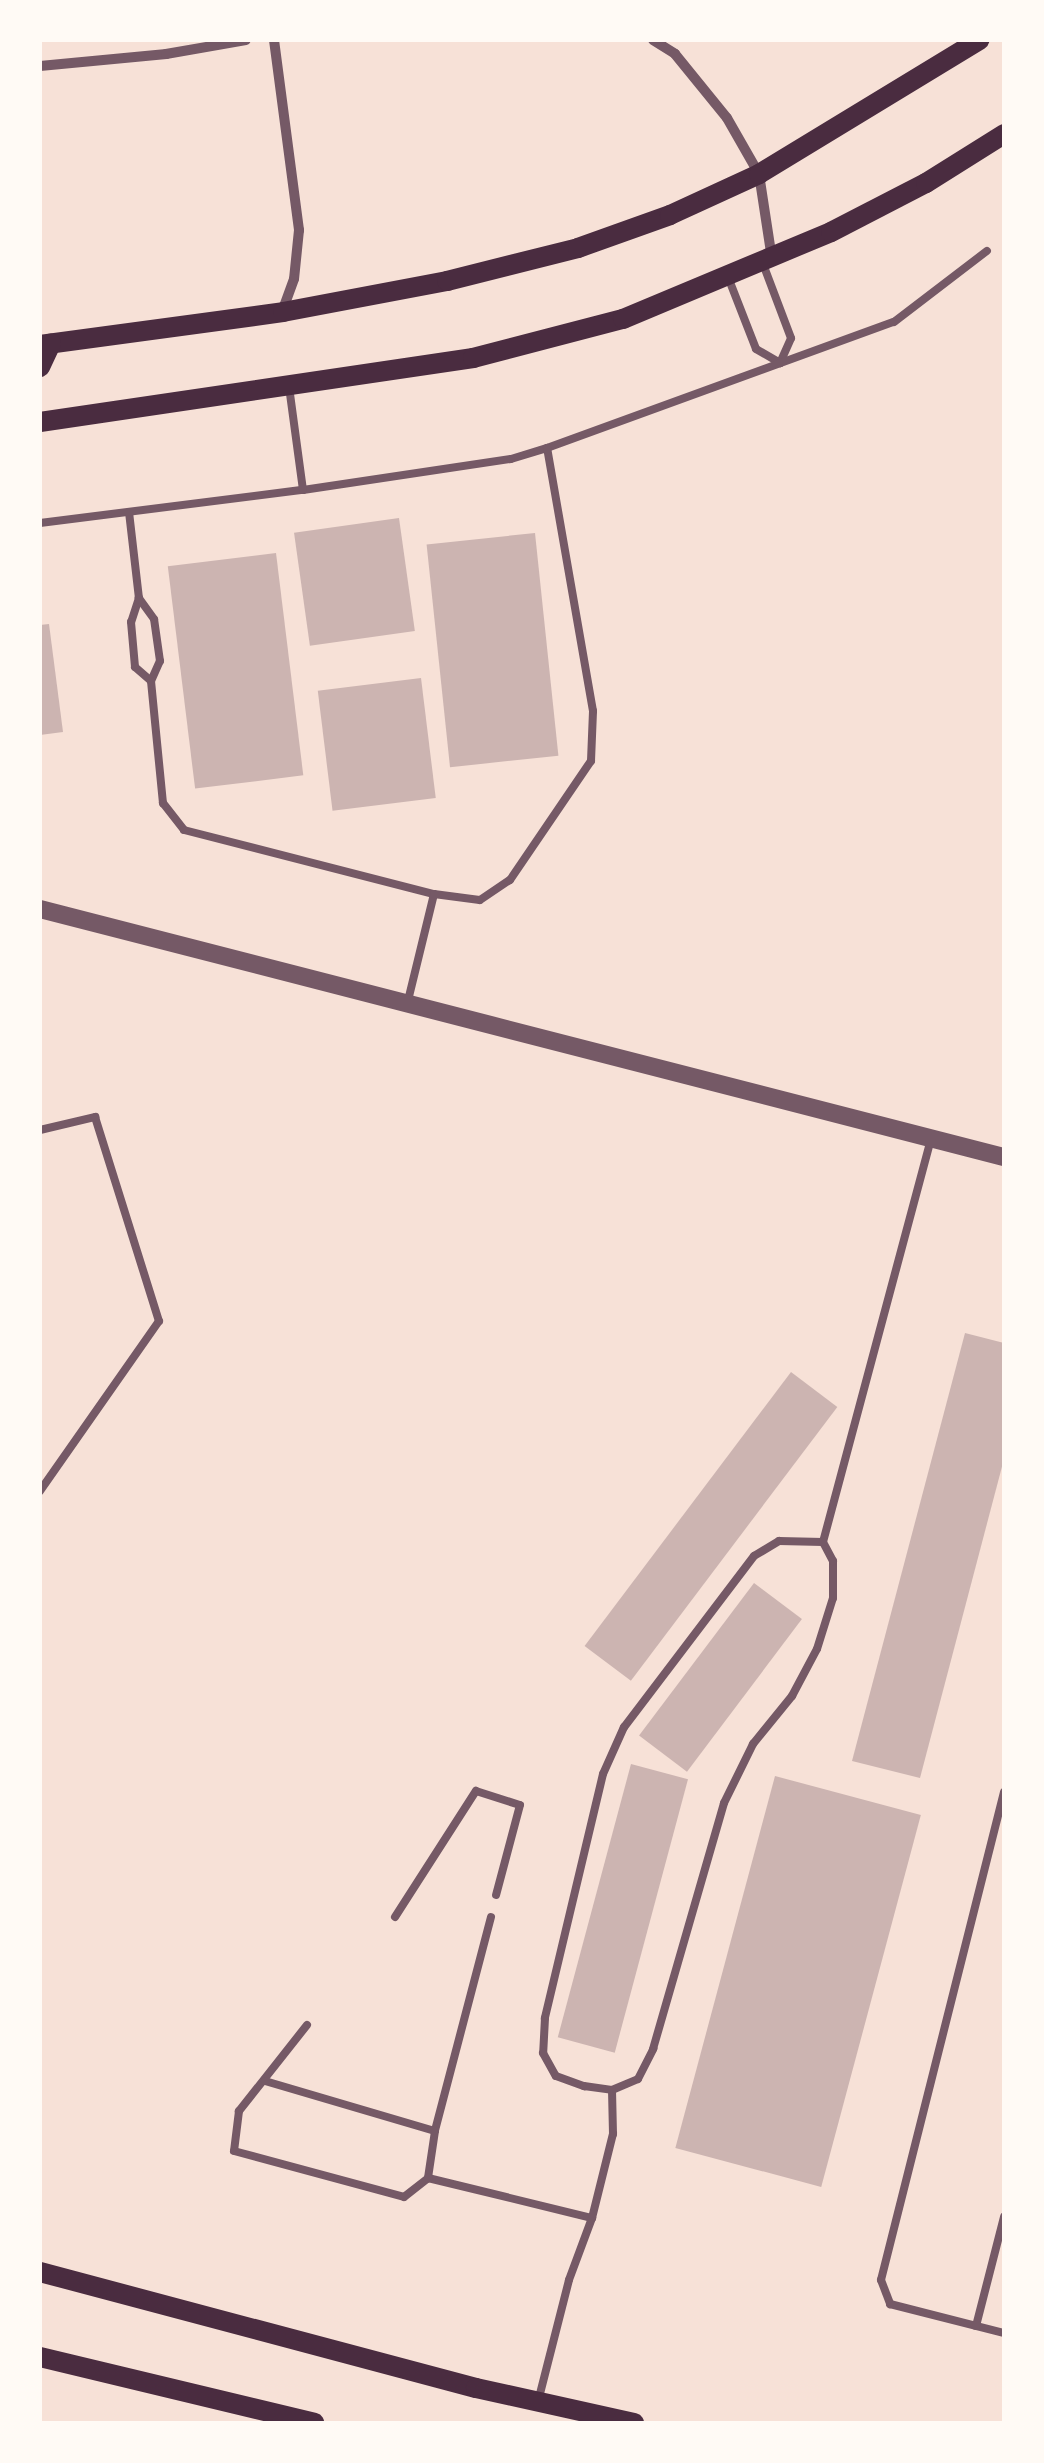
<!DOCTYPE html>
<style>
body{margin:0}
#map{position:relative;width:1044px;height:2463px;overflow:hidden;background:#f7e1d7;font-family:"Asap Condensed",sans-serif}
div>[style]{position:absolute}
.building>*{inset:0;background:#ccb4b1;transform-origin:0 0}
.service>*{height:8px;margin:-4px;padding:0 4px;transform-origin:4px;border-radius:4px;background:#755966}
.minor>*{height:10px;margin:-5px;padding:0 5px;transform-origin:5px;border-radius:5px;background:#755966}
.tertiary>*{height:18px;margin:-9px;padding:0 9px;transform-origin:9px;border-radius:9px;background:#755966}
.secondary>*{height:20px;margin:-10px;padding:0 10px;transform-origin:10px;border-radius:10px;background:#4a2c40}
span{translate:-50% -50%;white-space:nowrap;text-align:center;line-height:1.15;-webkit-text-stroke:10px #fffaf5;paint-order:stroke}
.frame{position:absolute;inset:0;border:42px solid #fffaf5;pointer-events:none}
</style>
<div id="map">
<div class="building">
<i style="left:399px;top:518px;width:114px;height:106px;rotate:82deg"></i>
<i style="left:535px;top:533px;width:224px;height:109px;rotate:84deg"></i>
<i style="left:276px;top:553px;width:224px;height:109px;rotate:83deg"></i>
<i style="clip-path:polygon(49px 624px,63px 732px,40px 735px,40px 625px)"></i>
<i style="left:421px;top:678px;width:121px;height:104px;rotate:83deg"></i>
<i style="clip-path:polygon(965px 1333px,1004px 1343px,1004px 1459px,920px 1778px,852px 1761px)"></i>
<i style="left:791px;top:1372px;width:58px;height:343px;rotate:37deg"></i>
<i style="left:754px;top:1583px;width:60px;height:191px;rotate:37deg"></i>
<i style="left:631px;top:1764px;width:59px;height:283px;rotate:15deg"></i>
<i style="left:775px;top:1776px;width:151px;height:385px;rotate:15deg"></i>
</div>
<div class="service">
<i style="left:728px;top:277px;width:77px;rotate:68.7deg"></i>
<i style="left:756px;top:349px;width:28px;rotate:30deg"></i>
<i style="left:780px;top:363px;width:27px;rotate:-66deg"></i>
<i style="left:791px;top:338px;width:79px;rotate:-110.7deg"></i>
<i style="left:303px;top:490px;width:210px;rotate:-8.5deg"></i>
<i style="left:511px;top:459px;width:38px;rotate:-17deg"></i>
<i style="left:547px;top:448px;width:369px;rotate:-20deg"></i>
<i style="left:894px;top:322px;width:117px;rotate:-37.4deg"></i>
<i style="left:129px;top:512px;width:87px;rotate:83.4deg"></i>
<i style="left:139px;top:598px;width:25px;rotate:108deg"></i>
<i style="left:131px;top:622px;width:45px;rotate:84.9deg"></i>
<i style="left:135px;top:667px;width:21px;rotate:41deg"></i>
<i style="left:151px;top:681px;width:22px;rotate:-66deg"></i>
<i style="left:160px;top:661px;width:42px;rotate:-98.1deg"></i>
<i style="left:154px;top:619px;width:26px;rotate:-126deg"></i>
<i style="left:40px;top:523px;width:265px;rotate:-7.2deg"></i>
<i style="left:303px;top:490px;width:104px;rotate:-97.7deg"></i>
<i style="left:151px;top:681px;width:123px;rotate:84.4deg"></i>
<i style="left:163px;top:803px;width:34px;rotate:52deg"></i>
<i style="left:184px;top:830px;width:258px;rotate:14.4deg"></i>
<i style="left:434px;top:894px;width:110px;rotate:103.7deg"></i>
<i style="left:434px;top:894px;width:46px;rotate:7.4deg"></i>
<i style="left:480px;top:900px;width:36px;rotate:-34deg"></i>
<i style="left:510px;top:880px;width:144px;rotate:-55.8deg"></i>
<i style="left:591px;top:761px;width:50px;rotate:-87.7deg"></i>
<i style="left:593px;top:711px;width:267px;rotate:-99.9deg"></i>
<i style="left:40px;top:1130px;width:57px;rotate:-13.3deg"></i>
<i style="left:95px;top:1117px;width:214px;rotate:72.6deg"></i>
<i style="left:159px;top:1321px;width:208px;rotate:125deg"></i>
<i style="left:823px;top:1542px;width:44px;rotate:-178.7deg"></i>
<i style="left:779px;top:1541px;width:29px;rotate:149deg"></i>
<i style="left:754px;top:1556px;width:215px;rotate:127.2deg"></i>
<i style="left:624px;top:1727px;width:51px;rotate:114.1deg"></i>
<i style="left:603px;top:1774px;width:251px;rotate:103.4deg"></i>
<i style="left:545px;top:2018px;width:35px;rotate:93deg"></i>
<i style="left:543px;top:2053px;width:26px;rotate:61deg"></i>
<i style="left:556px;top:2076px;width:30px;rotate:20deg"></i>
<i style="left:584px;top:2086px;width:28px;rotate:8deg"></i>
<i style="left:612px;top:2090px;width:28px;rotate:-23deg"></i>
<i style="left:638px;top:2079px;width:34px;rotate:-63deg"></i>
<i style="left:653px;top:2049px;width:256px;rotate:-73.9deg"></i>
<i style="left:724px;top:1803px;width:66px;rotate:-63.8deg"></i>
<i style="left:753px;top:1744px;width:62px;rotate:-50.9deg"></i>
<i style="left:792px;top:1696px;width:53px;rotate:-62deg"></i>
<i style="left:817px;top:1649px;width:53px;rotate:-72.6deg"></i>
<i style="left:833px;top:1598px;width:37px;rotate:-90deg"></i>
<i style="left:833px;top:1561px;width:21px;rotate:-118deg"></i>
<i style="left:823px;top:1542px;width:418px;rotate:-75deg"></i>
<i style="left:1004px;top:1792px;width:503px;rotate:104.15deg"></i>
<i style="left:881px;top:2280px;width:26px;rotate:69deg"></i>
<i style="left:890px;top:2304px;width:118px;rotate:14.3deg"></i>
<i style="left:395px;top:1917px;width:150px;rotate:-57.3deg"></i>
<i style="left:476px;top:1791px;width:46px;rotate:17.7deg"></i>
<i style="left:520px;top:1805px;width:93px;rotate:104.9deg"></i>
<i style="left:491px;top:1917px;width:221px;rotate:104.7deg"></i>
<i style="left:435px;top:2131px;width:48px;rotate:98.5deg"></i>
<i style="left:428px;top:2178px;width:169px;rotate:13.7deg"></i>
<i style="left:592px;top:2218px;width:66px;rotate:110.4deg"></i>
<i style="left:569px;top:2280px;width:126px;rotate:104.3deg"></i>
<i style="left:307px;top:2025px;width:110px;rotate:128.3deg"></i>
<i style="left:239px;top:2111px;width:40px;rotate:97.1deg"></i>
<i style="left:234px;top:2151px;width:176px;rotate:15.1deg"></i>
<i style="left:404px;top:2197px;width:31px;rotate:-38deg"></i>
<i style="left:265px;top:2081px;width:177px;rotate:16.4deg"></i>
<i style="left:592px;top:2218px;width:87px;rotate:-76deg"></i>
<i style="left:613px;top:2134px;width:44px;rotate:-91.3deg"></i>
<i style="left:976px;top:2326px;width:113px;rotate:-75.6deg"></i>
</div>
<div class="minor">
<i style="left:274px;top:40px;width:192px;rotate:82.5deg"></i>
<i style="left:299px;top:230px;width:49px;rotate:95.8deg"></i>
<i style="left:294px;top:279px;width:33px;rotate:110deg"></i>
<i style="left:653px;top:40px;width:26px;rotate:32deg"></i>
<i style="left:675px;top:54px;width:82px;rotate:50.9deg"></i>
<i style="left:727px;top:118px;width:64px;rotate:60.3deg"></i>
<i style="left:759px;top:174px;width:86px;rotate:81.3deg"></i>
<i style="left:40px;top:66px;width:127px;rotate:-5.4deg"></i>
<i style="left:166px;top:54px;width:81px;rotate:-9.9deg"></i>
</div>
<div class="tertiary">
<i style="left:40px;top:909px;width:995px;rotate:14.43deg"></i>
</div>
<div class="secondary">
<i style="left:40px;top:345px;width:245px;rotate:-7.7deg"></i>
<i style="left:283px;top:312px;width:167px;rotate:-10.7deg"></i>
<i style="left:447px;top:281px;width:135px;rotate:-14.1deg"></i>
<i style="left:578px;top:248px;width:98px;rotate:-19.7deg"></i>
<i style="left:670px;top:215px;width:98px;rotate:-24.7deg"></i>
<i style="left:759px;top:174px;width:258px;rotate:-31.3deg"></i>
<i style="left:40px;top:367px;width:26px;rotate:-65deg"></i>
<i style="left:40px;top:422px;width:438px;rotate:-8.4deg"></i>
<i style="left:473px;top:358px;width:155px;rotate:-14.6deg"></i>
<i style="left:623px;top:319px;width:225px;rotate:-22.7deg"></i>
<i style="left:831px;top:232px;width:107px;rotate:-27.3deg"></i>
<i style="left:926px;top:183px;width:92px;rotate:-32.1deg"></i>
<i style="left:40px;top:2272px;width:451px;rotate:14.9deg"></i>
<i style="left:476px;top:2388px;width:162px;rotate:12.5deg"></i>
<i style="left:40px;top:2357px;width:282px;rotate:13.5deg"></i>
</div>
<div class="frame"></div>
</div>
